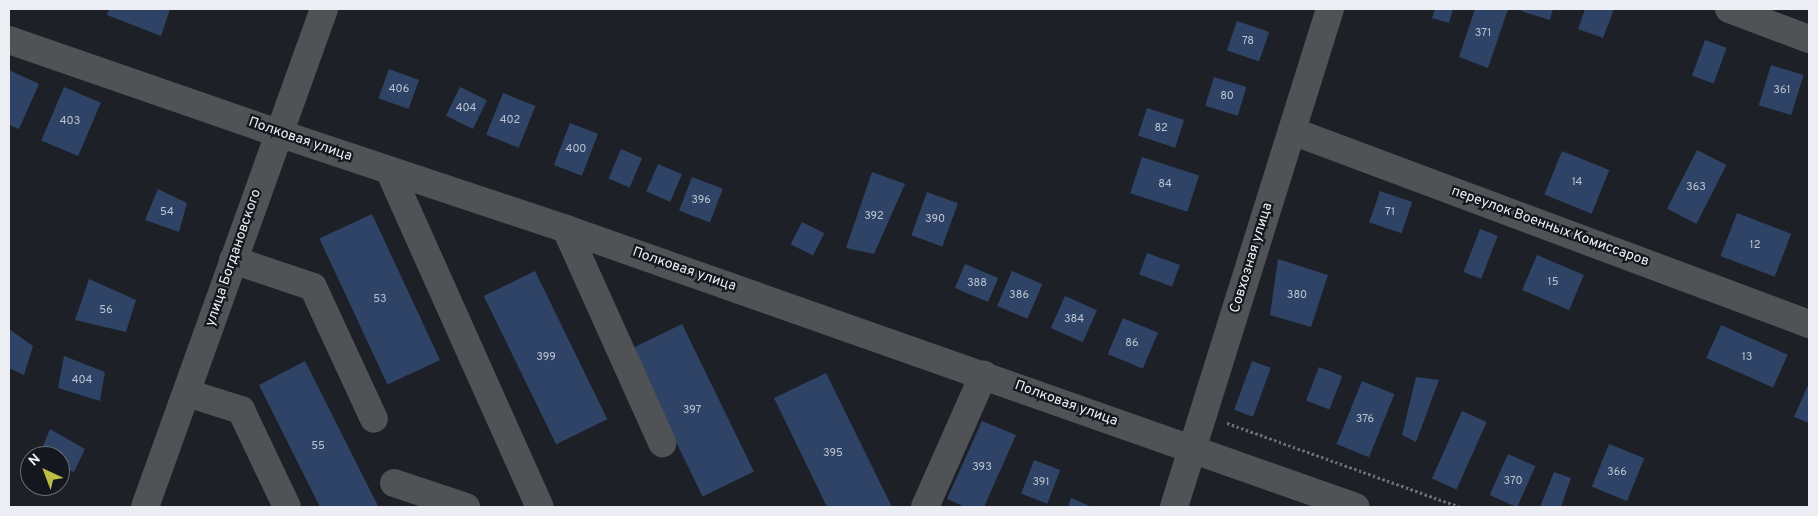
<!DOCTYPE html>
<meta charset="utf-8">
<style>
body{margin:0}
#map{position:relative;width:1818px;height:516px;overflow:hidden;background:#1d2127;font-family:Overpass,sans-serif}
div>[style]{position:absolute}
.building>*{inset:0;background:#2e4366;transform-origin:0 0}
.path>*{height:3px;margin-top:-1.5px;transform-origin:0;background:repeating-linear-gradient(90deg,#6c6f75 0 2.5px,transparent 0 5px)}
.minor>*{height:28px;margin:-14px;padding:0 14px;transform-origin:14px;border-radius:14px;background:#505255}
span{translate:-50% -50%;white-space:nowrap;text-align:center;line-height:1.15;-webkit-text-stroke:4.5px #14181e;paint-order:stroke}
.number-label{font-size:11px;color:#bcc3d0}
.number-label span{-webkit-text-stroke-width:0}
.street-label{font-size:14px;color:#eceef3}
.frame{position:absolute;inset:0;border:10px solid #eceef3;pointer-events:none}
.north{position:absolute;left:20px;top:446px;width:50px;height:50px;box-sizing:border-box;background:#14181e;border:1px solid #6a6e73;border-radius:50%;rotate:317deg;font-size:14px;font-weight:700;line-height:20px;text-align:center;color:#eceef3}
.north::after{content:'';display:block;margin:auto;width:18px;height:22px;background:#bdbf43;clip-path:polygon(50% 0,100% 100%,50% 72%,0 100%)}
</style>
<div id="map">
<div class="building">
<i style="clip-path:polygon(109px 9px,170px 9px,161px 36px,107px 15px)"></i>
<i style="clip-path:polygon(1435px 9px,1453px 9px,1449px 23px,1432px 18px)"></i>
<i style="clip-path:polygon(1475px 9px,1508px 9px,1488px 68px,1459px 57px)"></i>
<i style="clip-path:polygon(1522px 9px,1553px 9px,1550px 20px,1521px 11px)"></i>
<i style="clip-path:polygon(1585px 9px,1614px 9px,1603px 38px,1578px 29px)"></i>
<i style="left:1237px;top:21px;width:34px;height:31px;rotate:19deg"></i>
<i style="left:1705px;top:40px;width:23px;height:38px;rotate:20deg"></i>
<i style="left:1771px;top:65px;width:34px;height:42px;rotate:17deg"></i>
<i style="left:389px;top:69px;width:32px;height:31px;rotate:20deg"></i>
<i style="clip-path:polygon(9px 70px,39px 84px,19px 129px,9px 125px)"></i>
<i style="left:1214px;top:77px;width:34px;height:30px;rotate:17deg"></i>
<i style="left:64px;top:87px;width:40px;height:58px;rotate:23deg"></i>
<i style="left:460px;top:87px;width:30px;height:32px;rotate:26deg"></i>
<i style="left:503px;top:93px;width:35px;height:45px;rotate:22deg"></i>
<i style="left:1147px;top:108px;width:39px;height:29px;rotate:18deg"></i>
<i style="left:570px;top:123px;width:30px;height:45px;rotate:21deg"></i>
<i style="left:621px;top:149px;width:23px;height:32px;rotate:23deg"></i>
<i style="left:1697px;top:150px;width:33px;height:66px;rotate:27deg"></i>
<i style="left:1562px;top:151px;width:51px;height:47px;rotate:22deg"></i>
<i style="left:1142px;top:157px;width:60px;height:38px;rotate:18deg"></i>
<i style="left:658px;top:164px;width:26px;height:30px;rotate:23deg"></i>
<i style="clip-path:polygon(872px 172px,905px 184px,874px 254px,846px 248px)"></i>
<i style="left:692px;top:177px;width:33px;height:36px;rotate:21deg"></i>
<i style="clip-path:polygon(158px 189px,187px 203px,179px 232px,145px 220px)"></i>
<i style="left:1380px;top:191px;width:34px;height:33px;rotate:19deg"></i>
<i style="left:927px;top:192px;width:33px;height:46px;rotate:20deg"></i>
<i style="left:1737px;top:213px;width:58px;height:46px;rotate:21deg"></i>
<i style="left:372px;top:214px;width:161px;height:58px;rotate:65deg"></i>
<i style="left:802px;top:222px;width:25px;height:25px;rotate:27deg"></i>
<i style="left:1480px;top:229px;width:19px;height:46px;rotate:21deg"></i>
<i style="left:1147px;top:253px;width:35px;height:23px;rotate:20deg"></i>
<i style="left:1537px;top:255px;width:51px;height:38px;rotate:23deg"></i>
<i style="clip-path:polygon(1278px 259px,1328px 275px,1311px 327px,1270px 315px)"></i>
<i style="left:965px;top:264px;width:36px;height:26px;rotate:23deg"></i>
<i style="left:535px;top:271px;width:165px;height:57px;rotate:64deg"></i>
<i style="left:1012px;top:271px;width:33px;height:38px;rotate:23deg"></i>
<i style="clip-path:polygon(89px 279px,136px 300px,126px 332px,75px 320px)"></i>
<i style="left:1065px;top:296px;width:35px;height:35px;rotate:24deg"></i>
<i style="left:1123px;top:318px;width:38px;height:39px;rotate:23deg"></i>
<i style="left:682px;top:324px;width:164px;height:57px;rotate:64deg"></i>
<i style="left:1721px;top:325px;width:73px;height:36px;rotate:24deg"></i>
<i style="clip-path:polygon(9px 329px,33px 346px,24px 375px,9px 368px)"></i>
<i style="clip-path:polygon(64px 356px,105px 372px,100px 401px,58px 388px)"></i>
<i style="clip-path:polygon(305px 361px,378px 506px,376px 507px,320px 507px,259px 385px)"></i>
<i style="left:1252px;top:361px;width:20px;height:52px;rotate:20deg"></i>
<i style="left:1319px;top:367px;width:25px;height:36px;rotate:21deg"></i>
<i style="clip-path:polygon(826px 373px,892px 507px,827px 507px,774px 398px)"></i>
<i style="clip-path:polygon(1416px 377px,1439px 380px,1416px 442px,1402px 435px)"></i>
<i style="left:1362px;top:381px;width:35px;height:68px;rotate:22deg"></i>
<i style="clip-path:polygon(1809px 383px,1809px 423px,1794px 417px)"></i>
<i style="left:1462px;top:411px;width:27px;height:74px;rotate:24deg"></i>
<i style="clip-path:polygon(982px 421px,1016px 435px,984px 507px,965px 507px,947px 499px)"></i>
<i style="clip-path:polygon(50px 429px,85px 449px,74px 472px,60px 467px,60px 456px,39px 456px)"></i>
<i style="left:1609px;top:444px;width:38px;height:46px;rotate:22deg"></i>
<i style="left:1508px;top:454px;width:30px;height:45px;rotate:24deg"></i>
<i style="left:1034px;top:460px;width:28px;height:36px;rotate:21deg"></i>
<i style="clip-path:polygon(1554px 472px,1571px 478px,1561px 507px,1540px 507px)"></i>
<i style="clip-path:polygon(1071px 498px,1092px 507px,1068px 507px)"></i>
</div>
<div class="path">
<i style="left:1227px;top:423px;width:248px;rotate:19.8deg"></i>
</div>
<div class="minor">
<i style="left:1729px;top:9px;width:85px;rotate:20.6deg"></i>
<i style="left:9px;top:40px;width:285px;rotate:19.1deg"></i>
<i style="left:278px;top:133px;width:304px;rotate:18.4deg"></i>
<i style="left:566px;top:229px;width:837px;rotate:19.39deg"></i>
<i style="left:1292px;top:131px;width:552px;rotate:20.47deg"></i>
<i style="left:389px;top:170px;width:369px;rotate:65.9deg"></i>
<i style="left:566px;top:229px;width:235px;rotate:65.8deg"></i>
<i style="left:233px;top:260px;width:84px;rotate:18.6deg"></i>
<i style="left:313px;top:287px;width:145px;rotate:65.2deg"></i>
<i style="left:187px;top:393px;width:57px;rotate:17.5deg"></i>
<i style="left:241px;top:410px;width:107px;rotate:64.6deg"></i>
<i style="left:394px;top:483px;width:76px;rotate:18.4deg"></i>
<i style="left:145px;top:507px;width:529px;rotate:-70.23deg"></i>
<i style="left:925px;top:507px;width:145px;rotate:-66.1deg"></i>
<i style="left:1174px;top:507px;width:522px;rotate:-72.61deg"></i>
</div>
<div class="number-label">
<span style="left:1483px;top:33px">371</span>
<span style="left:1248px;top:41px">78</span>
<span style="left:399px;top:89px">406</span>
<span style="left:1782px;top:90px">361</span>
<span style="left:1227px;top:96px">80</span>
<span style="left:466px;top:108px">404</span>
<span style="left:510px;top:120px">402</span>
<span style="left:70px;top:121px">403</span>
<span style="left:1161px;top:128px">82</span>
<span style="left:576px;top:149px">400</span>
<span style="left:1577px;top:182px">14</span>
<span style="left:1165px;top:184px">84</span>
<span style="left:1696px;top:187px">363</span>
<span style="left:701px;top:200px">396</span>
<span style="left:167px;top:212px">54</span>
<span style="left:1390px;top:212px">71</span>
<span style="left:874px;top:216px">392</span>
<span style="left:935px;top:219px">390</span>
<span style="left:1755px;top:245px">12</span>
<span style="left:1553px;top:282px">15</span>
<span style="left:977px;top:283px">388</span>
<span style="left:1019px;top:295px">386</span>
<span style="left:1297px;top:295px">380</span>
<span style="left:380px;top:299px">53</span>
<span style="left:106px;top:310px">56</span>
<span style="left:1074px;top:319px">384</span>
<span style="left:1132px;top:343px">86</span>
<span style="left:546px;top:357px">399</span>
<span style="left:1747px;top:357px">13</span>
<span style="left:82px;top:380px">404</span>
<span style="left:692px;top:410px">397</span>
<span style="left:1365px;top:419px">376</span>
<span style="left:318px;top:446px">55</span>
<span style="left:833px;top:453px">395</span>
<span style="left:982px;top:467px">393</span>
<span style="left:1617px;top:472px">366</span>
<span style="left:1513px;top:481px">370</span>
<span style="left:1041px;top:482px">391</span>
</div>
<div class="street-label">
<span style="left:300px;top:140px;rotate:19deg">Полковая улица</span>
<span style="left:1550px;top:227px;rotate:20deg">переулок Военных Комиссаров</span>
<span style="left:234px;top:258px;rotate:-71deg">улица Богдановского</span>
<span style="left:1252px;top:258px;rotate:-73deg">Совхозная улица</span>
<span style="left:684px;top:270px;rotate:19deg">Полковая улица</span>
<span style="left:1066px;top:404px;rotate:20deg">Полковая улица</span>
</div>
<div class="frame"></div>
<div class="north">N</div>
</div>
